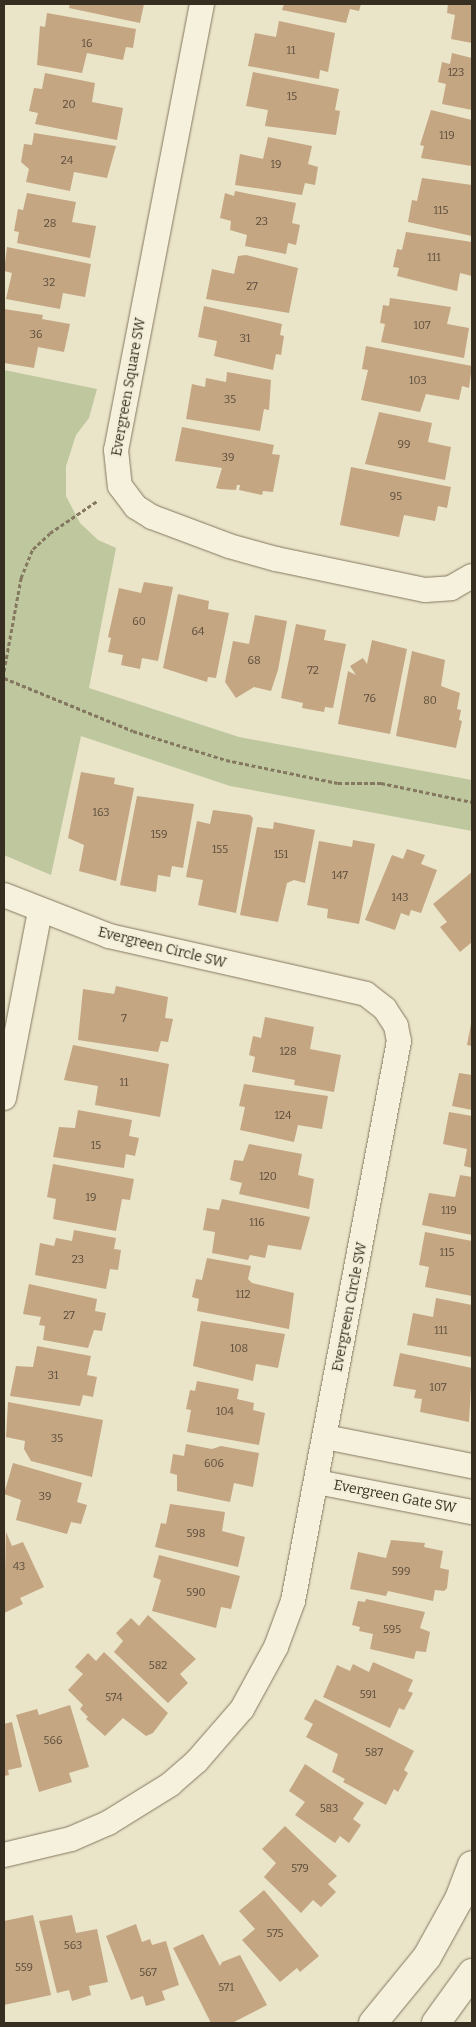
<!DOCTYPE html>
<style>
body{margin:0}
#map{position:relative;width:476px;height:2027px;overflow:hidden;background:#eae4c9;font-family:Bitter,serif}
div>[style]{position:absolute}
.green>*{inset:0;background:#bec79e}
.building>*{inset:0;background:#c4a683}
.path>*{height:3px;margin-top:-1.5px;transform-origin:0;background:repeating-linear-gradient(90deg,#857860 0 4px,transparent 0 6.5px)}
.roads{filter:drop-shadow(0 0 1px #857860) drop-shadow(0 0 1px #857860)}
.street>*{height:24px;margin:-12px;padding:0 12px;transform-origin:12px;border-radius:12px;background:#f6f1dc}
.secondary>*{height:28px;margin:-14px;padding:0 14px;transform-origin:14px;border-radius:14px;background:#f6f1dc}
span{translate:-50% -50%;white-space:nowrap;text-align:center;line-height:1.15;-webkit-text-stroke:4px #f2eed8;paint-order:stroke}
.number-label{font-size:11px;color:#5a4c3a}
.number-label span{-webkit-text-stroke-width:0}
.street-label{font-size:14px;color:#372e22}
.frame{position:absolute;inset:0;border:5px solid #372e22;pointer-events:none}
</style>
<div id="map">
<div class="green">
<i style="clip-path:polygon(4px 370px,97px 389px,89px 418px,76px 435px,66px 466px,66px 496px,80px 523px,98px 540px,116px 548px,89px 688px,239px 737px,472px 780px,472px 831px,230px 786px,81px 736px,51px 875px,4px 855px)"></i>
</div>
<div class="building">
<i style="clip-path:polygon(70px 4px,144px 4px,140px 23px,69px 8px)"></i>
<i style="clip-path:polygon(284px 4px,361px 4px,359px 11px,350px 9px,346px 23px,282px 10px)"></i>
<i style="clip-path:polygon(448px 4px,472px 4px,472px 43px,451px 39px,455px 15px,447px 13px)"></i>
<i style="clip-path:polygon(47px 13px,136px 29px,133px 48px,126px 47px,123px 60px,87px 53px,82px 73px,37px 65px,40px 26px,45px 27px)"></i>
<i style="clip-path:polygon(279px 21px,335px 33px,328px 72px,320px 70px,319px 79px,248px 66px,255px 33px,276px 37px)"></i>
<i style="clip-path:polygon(452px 53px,472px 58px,472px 110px,442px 104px,446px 84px,438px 82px,442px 62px,450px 64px)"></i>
<i style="clip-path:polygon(253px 72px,339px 89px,335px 110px,340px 111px,336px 135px,265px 126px,268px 110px,246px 106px)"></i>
<i style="clip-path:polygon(45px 73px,95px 83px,92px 102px,123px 108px,117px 140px,35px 124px,38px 113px,29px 111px,34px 88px,42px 89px)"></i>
<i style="clip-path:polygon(431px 110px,472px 120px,472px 166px,421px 158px,424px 146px,420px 145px)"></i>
<i style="clip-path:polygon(34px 133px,116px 146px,107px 178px,74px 172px,70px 191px,26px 182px,29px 169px,21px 162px,24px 144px,32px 145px)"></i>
<i style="clip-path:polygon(268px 137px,312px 146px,308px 164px,318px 167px,315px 185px,305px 183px,302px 195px,235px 185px,240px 154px,263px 159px)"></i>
<i style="clip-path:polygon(422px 178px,472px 185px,472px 236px,408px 222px,412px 200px,417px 201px)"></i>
<i style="clip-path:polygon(235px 191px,296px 203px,292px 223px,300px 225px,296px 245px,288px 243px,286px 254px,245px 246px,247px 235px,230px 230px,231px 221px,220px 218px,225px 193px,234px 196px)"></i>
<i style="clip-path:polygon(27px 193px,76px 202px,72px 222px,96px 226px,90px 258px,17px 243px,19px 232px,14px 231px,18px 209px,23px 210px)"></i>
<i style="clip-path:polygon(406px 232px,472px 242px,472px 276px,460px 273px,457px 291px,397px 276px,399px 268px,393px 267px,397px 249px,402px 250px)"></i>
<i style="clip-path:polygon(7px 247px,91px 264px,85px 297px,63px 293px,60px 309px,6px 299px,12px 273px,4px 271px)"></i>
<i style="clip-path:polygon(246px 255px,298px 268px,289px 313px,206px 299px,212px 269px,234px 274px,238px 256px)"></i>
<i style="clip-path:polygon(390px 298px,451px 307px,447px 324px,469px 328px,464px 358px,381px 342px,385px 324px,380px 323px,383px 305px,389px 306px)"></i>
<i style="clip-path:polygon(204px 306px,282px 324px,280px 335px,284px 336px,281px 355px,276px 354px,273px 370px,214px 356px,217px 341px,198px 337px)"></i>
<i style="clip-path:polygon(4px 309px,43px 315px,42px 319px,70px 324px,64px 352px,38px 347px,34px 368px,4px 363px)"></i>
<i style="clip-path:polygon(366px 346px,472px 366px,469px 388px,462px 386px,459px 400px,426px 394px,420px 412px,361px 400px,368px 370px,362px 369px)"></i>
<i style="clip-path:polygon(227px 372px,271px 380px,269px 410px,264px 409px,260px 431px,186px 419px,192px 384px,205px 387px,206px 378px,226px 382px)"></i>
<i style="clip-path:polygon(379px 412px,432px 423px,428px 442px,451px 447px,445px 480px,365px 464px)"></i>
<i style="clip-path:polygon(182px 427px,274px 445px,272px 454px,280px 455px,273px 492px,263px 491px,262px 495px,239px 490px,240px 485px,237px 485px,236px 490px,220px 489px,216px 488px,222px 468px,175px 461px)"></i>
<i style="clip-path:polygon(351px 467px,451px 487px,447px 508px,438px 506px,435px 521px,404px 515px,399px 537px,340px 525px)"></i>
<i style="clip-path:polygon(144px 582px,173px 587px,158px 661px,142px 658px,140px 669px,121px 665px,123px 655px,108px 652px,111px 638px,108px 637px,119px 588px,141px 593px)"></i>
<i style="clip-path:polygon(178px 594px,209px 601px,208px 609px,229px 613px,216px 678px,208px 677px,207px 682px,163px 668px)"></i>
<i style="clip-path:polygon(255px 615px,287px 621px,278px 670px,271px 691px,254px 687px,236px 698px,225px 682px,233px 641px,249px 644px)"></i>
<i style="clip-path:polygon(296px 624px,326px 630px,324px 640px,346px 644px,333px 708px,325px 707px,324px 712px,302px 708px,303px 703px,281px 698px)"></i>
<i style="clip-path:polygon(372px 640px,407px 649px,390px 734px,338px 724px,348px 671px,356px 675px,350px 666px,363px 658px,367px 664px)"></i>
<i style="clip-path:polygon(412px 651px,445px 660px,441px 686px,460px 693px,457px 709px,461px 710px,459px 720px,462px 721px,456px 748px,396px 736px)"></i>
<i style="clip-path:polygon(81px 772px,115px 778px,114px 784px,134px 788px,116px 881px,79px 871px,84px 845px,68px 838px)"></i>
<i style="clip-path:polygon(137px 796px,194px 804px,183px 868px,172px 866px,170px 877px,158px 875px,156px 892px,120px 885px)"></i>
<i style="clip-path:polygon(213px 810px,250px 815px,253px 818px,236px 913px,198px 905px,203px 880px,186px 877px,197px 821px,210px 824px)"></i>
<i style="clip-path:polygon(274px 822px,315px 830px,305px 883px,294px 880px,287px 883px,278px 922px,240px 915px,257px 827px,273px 829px)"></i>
<i style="clip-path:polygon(353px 840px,375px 844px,359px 924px,327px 918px,328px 909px,307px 905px,319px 841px,352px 847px)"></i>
<i style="clip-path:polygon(407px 849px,425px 855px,421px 864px,437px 870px,421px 913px,411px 910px,409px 916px,401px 913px,395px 930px,365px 920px,392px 855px,403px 859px)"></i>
<i style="clip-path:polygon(472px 872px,472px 942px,460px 952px,440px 927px,447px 922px,433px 904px)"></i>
<i style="clip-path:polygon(116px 986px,168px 997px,165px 1018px,173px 1019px,168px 1042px,161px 1041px,158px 1052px,78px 1040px,83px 989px,114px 994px)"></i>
<i style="clip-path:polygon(265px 1017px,314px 1027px,310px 1049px,341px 1055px,334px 1092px,294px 1085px,295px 1080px,252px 1072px,255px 1057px,249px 1055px,253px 1036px,261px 1038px)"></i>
<i style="clip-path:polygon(471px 1024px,472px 1024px,472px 1046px,467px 1045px)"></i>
<i style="clip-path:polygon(73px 1045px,169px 1064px,160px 1117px,95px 1105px,98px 1086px,64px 1080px)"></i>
<i style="clip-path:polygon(459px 1073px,472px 1075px,472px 1110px,452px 1106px)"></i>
<i style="clip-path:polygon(244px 1084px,328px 1096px,322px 1129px,298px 1125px,294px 1142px,240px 1130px,245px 1107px,239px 1106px)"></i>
<i style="clip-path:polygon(78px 1110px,132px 1120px,129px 1136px,139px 1138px,135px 1156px,126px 1154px,124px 1168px,53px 1157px,59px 1127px,75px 1128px)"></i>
<i style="clip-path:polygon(449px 1112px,472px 1116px,472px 1168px,464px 1166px,467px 1149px,443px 1144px)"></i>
<i style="clip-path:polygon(249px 1144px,302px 1154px,298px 1175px,314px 1179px,309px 1209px,239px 1194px,242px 1183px,230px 1180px,234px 1160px,243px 1161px)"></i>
<i style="clip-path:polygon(53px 1164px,134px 1179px,130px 1200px,122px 1199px,116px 1231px,53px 1219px,56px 1199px,47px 1197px)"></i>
<i style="clip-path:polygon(460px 1175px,472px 1177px,472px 1235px,422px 1225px,429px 1193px,455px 1197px)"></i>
<i style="clip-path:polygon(222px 1199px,310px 1217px,301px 1250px,268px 1245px,265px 1258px,250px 1255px,248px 1260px,212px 1253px,215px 1232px,203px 1230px,207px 1208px,219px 1210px)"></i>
<i style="clip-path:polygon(74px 1230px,116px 1238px,114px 1249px,121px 1250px,118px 1270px,110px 1269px,106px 1289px,35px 1275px,40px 1243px,54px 1246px,56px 1238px,72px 1241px)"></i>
<i style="clip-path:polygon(425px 1232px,472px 1241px,472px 1296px,425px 1287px,429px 1267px,419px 1265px)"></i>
<i style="clip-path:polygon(207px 1258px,251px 1266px,248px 1279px,252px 1283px,294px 1293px,289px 1329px,197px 1311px,199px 1299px,192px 1297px,196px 1279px,202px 1280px)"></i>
<i style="clip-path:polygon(29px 1284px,97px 1299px,95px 1311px,106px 1313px,102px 1331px,94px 1330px,88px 1348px,43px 1340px,45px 1326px,39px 1325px,41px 1317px,23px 1314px)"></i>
<i style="clip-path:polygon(436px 1298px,472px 1305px,472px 1357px,407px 1345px,413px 1313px,433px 1317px)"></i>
<i style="clip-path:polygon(201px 1321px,285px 1334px,278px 1368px,256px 1364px,253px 1381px,193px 1366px)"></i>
<i style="clip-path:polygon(37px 1346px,91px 1356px,87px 1375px,97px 1377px,93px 1397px,83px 1395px,80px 1406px,10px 1396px,16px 1366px,33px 1367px)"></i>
<i style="clip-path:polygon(400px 1353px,472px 1368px,469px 1422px,420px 1412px,422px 1399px,414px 1398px,416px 1390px,393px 1386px)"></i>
<i style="clip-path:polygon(197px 1381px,239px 1389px,237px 1399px,254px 1403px,253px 1410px,265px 1413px,259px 1445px,187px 1432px,191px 1410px,186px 1409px,190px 1390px,195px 1391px)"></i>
<i style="clip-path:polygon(8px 1402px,103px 1420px,92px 1477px,31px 1461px,24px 1449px,25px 1441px,6px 1437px)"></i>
<i style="clip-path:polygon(186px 1444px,212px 1449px,221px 1446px,259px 1453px,253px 1487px,234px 1483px,230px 1502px,177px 1491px,177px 1475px,170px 1473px,173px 1454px,184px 1456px)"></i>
<i style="clip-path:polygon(13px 1463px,82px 1483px,77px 1502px,87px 1505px,81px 1524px,71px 1522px,67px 1534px,16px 1520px,21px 1500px,4px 1494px)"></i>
<i style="clip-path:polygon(170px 1504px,225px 1512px,222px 1531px,245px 1537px,238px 1567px,155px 1547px,161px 1523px,166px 1524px)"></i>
<i style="clip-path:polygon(6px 1532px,12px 1546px,23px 1542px,44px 1587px,20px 1598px,23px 1604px,4px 1613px)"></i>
<i style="clip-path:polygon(391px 1540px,425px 1543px,424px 1547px,443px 1551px,440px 1568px,449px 1570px,447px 1588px,444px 1591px,435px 1590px,433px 1601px,388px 1591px,386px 1596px,350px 1589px,358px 1552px,386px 1558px)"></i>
<i style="clip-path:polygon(159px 1555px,240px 1576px,231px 1609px,221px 1607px,216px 1628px,152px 1611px,161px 1580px,153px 1577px)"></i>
<i style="clip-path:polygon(366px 1599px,425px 1612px,420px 1628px,430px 1632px,426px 1652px,416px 1651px,414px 1659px,370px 1649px,373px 1634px,359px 1631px,360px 1627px,352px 1625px,358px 1601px,365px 1602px)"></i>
<i style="clip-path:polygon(148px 1615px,196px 1659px,180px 1674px,188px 1683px,168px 1703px,114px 1652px,123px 1641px,116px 1633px,131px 1618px,139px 1626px)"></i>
<i style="clip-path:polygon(104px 1652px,168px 1713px,153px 1733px,146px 1736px,123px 1718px,105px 1736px,86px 1719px,88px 1717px,80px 1709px,83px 1705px,68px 1690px,83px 1674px,75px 1667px,88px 1653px,96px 1661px)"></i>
<i style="clip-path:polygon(373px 1662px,413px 1680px,408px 1691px,413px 1693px,404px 1710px,399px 1708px,390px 1728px,323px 1697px,337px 1665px,350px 1671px,353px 1664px,369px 1672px)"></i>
<i style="clip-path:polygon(315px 1699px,414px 1751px,404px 1770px,408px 1773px,398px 1792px,394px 1789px,386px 1805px,343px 1782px,345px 1779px,332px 1772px,338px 1754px,306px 1737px,313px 1724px,304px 1719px)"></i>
<i style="clip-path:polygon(70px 1705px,89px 1767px,69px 1773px,72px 1782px,39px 1792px,16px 1715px,37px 1709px,39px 1715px)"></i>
<i style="clip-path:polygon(12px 1722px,22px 1767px,8px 1770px,9px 1775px,4px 1776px,4px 1724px)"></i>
<i style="clip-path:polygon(305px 1764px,364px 1803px,353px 1819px,361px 1825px,349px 1843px,340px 1836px,335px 1843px,295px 1815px,305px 1802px,289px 1791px)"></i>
<i style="clip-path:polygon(285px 1826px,337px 1876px,328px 1884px,336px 1892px,321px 1907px,313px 1900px,301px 1913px,264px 1877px,276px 1863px,262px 1849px)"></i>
<i style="clip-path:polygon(264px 1890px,319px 1956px,300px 1972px,297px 1968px,280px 1982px,242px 1940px,255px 1929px,239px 1911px)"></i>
<i style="clip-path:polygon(33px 1915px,51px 1995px,4px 2005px,4px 1921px)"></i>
<i style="clip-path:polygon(72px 1915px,76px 1933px,97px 1929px,108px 1982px,89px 1986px,91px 1995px,72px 2001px,69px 1990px,57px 1993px,39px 1921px)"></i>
<i style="clip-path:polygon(136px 1924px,142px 1942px,150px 1939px,152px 1945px,166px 1941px,179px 1985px,162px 1991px,165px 2000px,146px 2006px,143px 1996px,131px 2000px,106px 1936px)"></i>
<i style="clip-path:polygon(203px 1934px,220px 1966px,222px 1962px,240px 1955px,267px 2005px,232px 2023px,211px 2023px,173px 1948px)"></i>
</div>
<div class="path">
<i style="left:4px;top:671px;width:95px;rotate:-79.6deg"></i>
<i style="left:21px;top:578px;width:31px;rotate:-68deg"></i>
<i style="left:33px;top:549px;width:23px;rotate:-43deg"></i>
<i style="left:50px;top:533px;width:57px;rotate:-34.2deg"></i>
<i style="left:4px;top:678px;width:139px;rotate:22.3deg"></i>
<i style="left:133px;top:731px;width:97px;rotate:17.3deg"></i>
<i style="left:226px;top:760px;width:114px;rotate:11.6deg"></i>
<i style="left:338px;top:783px;width:43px"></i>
<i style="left:381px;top:783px;width:93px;rotate:11.8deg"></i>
</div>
<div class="roads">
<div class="street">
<i style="left:202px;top:4px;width:454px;rotate:100.9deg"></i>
<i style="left:116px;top:450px;width:36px;rotate:84deg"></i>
<i style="left:120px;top:486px;width:26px;rotate:53deg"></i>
<i style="left:136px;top:507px;width:19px;rotate:32deg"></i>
<i style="left:152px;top:517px;width:82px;rotate:20.6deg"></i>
<i style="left:229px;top:546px;width:49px;rotate:15.5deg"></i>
<i style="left:276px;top:559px;width:152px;rotate:11.8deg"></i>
<i style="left:425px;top:590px;width:26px;rotate:-4deg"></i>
<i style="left:451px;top:588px;width:24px;rotate:-30deg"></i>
<i style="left:4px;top:895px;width:113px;rotate:21.3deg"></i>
<i style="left:109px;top:936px;width:263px;rotate:12.7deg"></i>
<i style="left:366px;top:994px;width:24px;rotate:38deg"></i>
<i style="left:385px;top:1009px;width:20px;rotate:57deg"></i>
<i style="left:396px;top:1026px;width:15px;rotate:79deg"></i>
<i style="left:399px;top:1041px;width:570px;rotate:100.72deg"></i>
<i style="left:293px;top:1601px;width:49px;rotate:110.3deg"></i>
<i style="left:276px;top:1647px;width:71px;rotate:118.7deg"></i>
<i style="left:242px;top:1709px;width:69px;rotate:130.9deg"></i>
<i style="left:197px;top:1761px;width:35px;rotate:139deg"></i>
<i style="left:171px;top:1784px;width:74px;rotate:148.2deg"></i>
<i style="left:108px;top:1823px;width:40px;rotate:156.6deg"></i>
<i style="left:71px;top:1839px;width:69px;rotate:166.6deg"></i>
<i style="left:4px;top:1098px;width:190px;rotate:-79.1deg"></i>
<i style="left:325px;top:1437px;width:150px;rotate:11.2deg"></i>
<i style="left:317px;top:1482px;width:158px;rotate:11deg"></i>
</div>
<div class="secondary">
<i style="left:373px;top:2023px;width:85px;rotate:-50.7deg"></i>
<i style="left:427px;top:1957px;width:66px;rotate:-61.1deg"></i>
<i style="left:459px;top:1899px;width:36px;rotate:-69deg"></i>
<i style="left:436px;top:2023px;width:62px;rotate:-54.2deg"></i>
</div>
</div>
<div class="number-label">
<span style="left:87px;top:44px">16</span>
<span style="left:291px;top:51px">11</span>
<span style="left:456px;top:73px">123</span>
<span style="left:292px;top:97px">15</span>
<span style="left:69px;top:105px">20</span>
<span style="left:447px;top:136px">119</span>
<span style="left:67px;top:161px">24</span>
<span style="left:276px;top:165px">19</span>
<span style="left:441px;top:211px">115</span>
<span style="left:262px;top:222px">23</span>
<span style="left:50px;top:224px">28</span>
<span style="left:434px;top:258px">111</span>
<span style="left:49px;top:283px">32</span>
<span style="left:252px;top:287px">27</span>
<span style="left:422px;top:326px">107</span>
<span style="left:36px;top:335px">36</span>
<span style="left:245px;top:339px">31</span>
<span style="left:418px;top:381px">103</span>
<span style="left:230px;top:400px">35</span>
<span style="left:404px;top:445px">99</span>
<span style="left:228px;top:458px">39</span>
<span style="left:396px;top:497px">95</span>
<span style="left:139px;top:622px">60</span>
<span style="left:198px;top:632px">64</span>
<span style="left:254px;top:661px">68</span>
<span style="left:313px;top:671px">72</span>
<span style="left:370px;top:699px">76</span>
<span style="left:430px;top:701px">80</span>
<span style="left:101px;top:813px">163</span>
<span style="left:159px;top:835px">159</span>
<span style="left:220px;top:850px">155</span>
<span style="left:281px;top:855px">151</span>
<span style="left:340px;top:876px">147</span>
<span style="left:400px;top:898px">143</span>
<span style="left:124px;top:1019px">7</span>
<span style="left:288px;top:1052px">128</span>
<span style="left:124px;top:1083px">11</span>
<span style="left:283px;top:1116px">124</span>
<span style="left:96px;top:1146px">15</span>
<span style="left:268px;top:1177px">120</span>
<span style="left:91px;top:1198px">19</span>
<span style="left:449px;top:1211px">119</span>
<span style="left:257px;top:1223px">116</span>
<span style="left:447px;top:1253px">115</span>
<span style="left:78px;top:1260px">23</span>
<span style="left:243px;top:1295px">112</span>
<span style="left:69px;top:1316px">27</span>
<span style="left:441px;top:1331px">111</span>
<span style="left:239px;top:1349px">108</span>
<span style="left:53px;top:1376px">31</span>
<span style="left:438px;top:1388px">107</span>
<span style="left:225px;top:1412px">104</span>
<span style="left:57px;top:1439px">35</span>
<span style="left:214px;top:1464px">606</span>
<span style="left:45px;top:1497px">39</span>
<span style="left:196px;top:1534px">598</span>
<span style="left:19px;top:1567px">43</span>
<span style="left:401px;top:1572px">599</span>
<span style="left:196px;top:1593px">590</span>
<span style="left:392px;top:1630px">595</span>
<span style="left:158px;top:1666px">582</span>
<span style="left:368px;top:1695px">591</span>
<span style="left:114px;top:1698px">574</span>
<span style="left:53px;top:1741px">566</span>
<span style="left:374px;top:1753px">587</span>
<span style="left:329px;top:1809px">583</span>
<span style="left:300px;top:1869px">579</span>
<span style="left:275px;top:1934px">575</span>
<span style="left:73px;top:1946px">563</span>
<span style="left:24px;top:1968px">559</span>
<span style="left:148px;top:1973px">567</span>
<span style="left:226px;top:1988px">571</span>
</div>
<div class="street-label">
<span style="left:129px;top:387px;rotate:-80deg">Evergreen Square SW</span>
<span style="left:162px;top:948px;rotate:14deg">Evergreen Circle SW</span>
<span style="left:350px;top:1307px;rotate:-79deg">Evergreen Circle SW</span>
<span style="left:395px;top:1497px;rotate:11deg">Evergreen Gate SW</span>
</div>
<div class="frame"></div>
</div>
